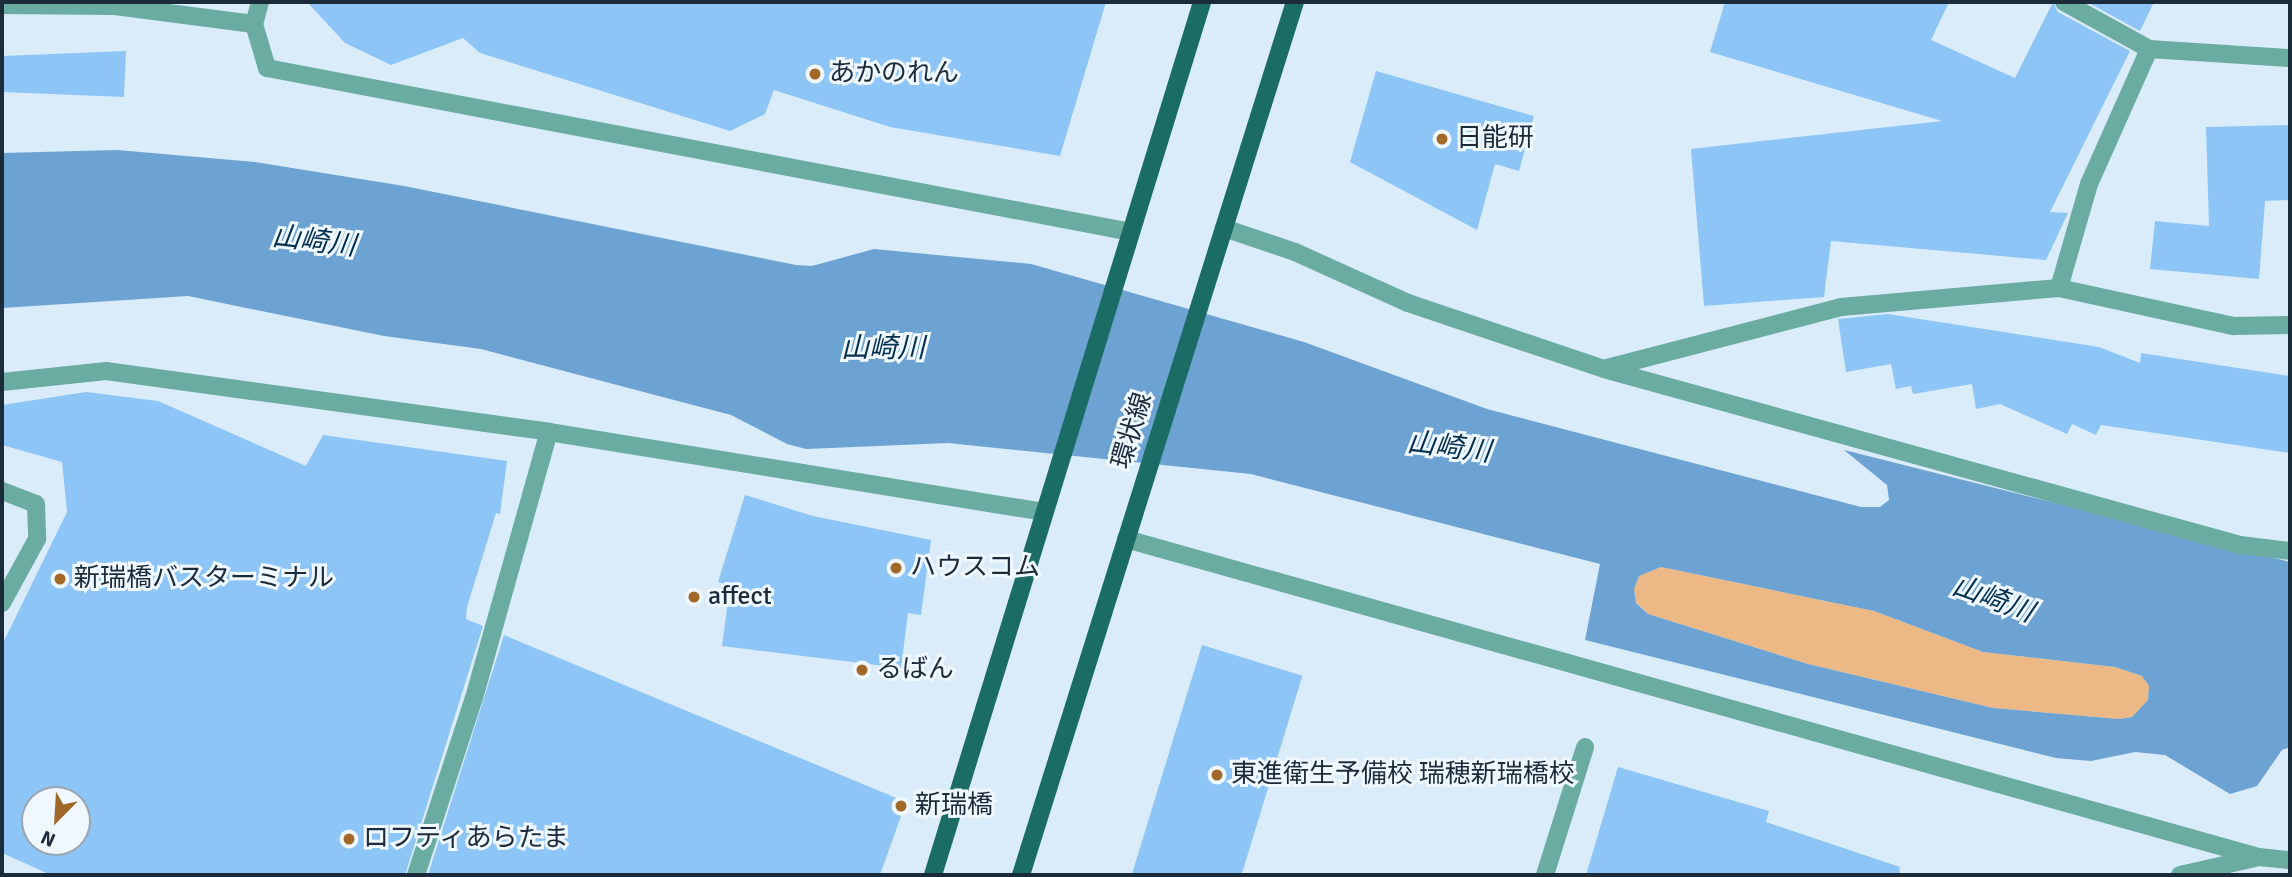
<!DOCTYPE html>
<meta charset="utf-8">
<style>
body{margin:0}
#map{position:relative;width:2292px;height:877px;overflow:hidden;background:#daebfa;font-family:Signika,"Noto Sans JP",sans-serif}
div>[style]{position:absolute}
.green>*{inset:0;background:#ecb886}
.water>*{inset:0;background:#6ca3d2}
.building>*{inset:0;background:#8dc6f6;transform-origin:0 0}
.lane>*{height:18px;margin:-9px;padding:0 9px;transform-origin:9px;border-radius:9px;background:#6aaba2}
.street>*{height:18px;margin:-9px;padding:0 9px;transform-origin:9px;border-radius:9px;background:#6aaba2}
.primary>*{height:18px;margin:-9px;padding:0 9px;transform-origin:9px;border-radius:9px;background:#1a6c64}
.dots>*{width:19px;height:19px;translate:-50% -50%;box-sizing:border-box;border:4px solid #eff7ff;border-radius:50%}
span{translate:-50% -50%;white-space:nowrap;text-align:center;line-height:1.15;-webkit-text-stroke:6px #eff7ff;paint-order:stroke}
.poi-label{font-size:26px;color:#1b2b39}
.left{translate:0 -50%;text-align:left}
.street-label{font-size:26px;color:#1b2b39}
.water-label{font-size:28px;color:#03304f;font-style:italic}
.frame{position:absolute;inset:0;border:4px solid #1b2b39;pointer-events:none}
.north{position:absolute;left:21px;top:786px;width:70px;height:70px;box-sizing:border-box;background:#eff7ff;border:2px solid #9aa5b0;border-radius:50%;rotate:204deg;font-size:19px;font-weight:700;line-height:28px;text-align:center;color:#1b2b39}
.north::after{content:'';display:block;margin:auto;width:24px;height:32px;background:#a26828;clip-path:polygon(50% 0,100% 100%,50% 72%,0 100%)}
</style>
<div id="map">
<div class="green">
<i style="clip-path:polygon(1661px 567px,1874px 611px,1983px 652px,2115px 667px,2142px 676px,2149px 686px,2148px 700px,2132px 717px,2119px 719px,1993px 708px,1808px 664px,1648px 614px,1636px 602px,1634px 589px,1639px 576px)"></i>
</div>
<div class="water">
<i style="clip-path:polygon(evenodd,117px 150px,255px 162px,404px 186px,796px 265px,812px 266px,874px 249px,1031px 264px,1304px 342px,1487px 409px,1861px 507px,1880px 507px,1889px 500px,1887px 485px,1844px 450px,2290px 562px,2290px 747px,2282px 750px,2257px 786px,2230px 794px,2165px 755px,2135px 752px,2091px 761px,2056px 758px,1585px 640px,1600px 564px,1251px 474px,948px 443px,806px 449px,787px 444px,731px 415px,481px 349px,384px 336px,188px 296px,2px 308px,2px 153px,117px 150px,1661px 567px,1874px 611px,1983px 652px,2115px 667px,2142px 676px,2149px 686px,2148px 700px,2132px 717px,2119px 719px,1993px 708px,1808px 664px,1648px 614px,1636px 603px,1634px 589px,1639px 576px,1661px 567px)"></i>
</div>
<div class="building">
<i style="clip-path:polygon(307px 2px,1106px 2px,1060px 156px,890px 127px,774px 90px,765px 114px,730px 131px,480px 53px,463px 38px,391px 65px,345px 43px)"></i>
<i style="clip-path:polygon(1725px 2px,1949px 2px,1931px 40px,2015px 78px,2053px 2px,2058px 12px,2130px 51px,2050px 212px,2068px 213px,2046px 260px,1831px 241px,1824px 297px,1704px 306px,1691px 149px,1942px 121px,1710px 52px)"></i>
<i style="clip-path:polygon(2087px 2px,2154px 2px,2140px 31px)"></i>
<i style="clip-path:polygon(126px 51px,124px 97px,2px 92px,2px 56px)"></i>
<i style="clip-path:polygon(1376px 71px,1534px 116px,1519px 171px,1495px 164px,1477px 230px,1350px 162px)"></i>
<i style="clip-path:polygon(2290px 125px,2290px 200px,2265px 201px,2259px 279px,2150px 269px,2155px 221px,2209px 226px,2206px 127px)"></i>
<i style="clip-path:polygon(1888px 314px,2099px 347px,2140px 363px,2141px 353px,2290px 376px,2290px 453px,2101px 425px,2096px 435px,2072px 424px,2067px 434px,2000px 404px,1976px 409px,1972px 384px,1913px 394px,1911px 386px,1896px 389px,1891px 364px,1846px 372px,1838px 319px)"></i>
<i style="clip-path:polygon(evenodd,86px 392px,158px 401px,306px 466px,323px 435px,507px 461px,500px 514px,496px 513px,467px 607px,466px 619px,483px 626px,405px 875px,51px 875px,2px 853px,2px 645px,67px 512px,62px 462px,2px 445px,2px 405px,86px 392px,35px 800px,77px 800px,77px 842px,35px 842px,35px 800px)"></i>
<i style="clip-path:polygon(745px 495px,813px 516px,931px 540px,921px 615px,908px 613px,901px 668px,722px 646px,730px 586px,718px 582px)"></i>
<i style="clip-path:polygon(504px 635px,906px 802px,880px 875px,428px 875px)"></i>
<i style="left:1202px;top:645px;width:105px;height:240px;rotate:17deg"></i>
<i style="clip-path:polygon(1618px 767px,1769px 811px,1766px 822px,1900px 867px,1899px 875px,1586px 875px)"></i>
</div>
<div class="lane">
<i style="left:2px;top:491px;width:36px;rotate:21deg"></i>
<i style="left:36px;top:504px;width:35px;rotate:88deg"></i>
<i style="left:37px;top:539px;width:73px;rotate:118.7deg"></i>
</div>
<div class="street">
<i style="left:260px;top:2px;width:23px;rotate:105deg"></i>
<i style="left:254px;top:24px;width:46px;rotate:73.5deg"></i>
<i style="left:267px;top:68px;width:879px;rotate:10.75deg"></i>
<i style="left:2064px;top:2px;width:97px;rotate:28.9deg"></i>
<i style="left:2149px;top:49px;width:141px;rotate:3.7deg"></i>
<i style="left:2px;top:5px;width:113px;rotate:0.5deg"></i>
<i style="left:115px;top:6px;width:140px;rotate:7.4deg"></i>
<i style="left:1224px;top:228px;width:75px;rotate:18.7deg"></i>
<i style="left:1295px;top:252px;width:124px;rotate:24.3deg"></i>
<i style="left:1408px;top:303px;width:207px;rotate:18.6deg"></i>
<i style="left:1604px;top:369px;width:660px;rotate:15.47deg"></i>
<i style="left:2240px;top:545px;width:50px;rotate:6.8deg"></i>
<i style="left:2059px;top:288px;width:108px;rotate:-73.9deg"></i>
<i style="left:2089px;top:184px;width:148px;rotate:-66deg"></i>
<i style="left:1607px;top:368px;width:242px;rotate:-14.6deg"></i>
<i style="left:1841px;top:307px;width:219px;rotate:-5deg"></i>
<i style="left:2059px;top:288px;width:179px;rotate:12.3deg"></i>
<i style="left:2234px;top:326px;width:56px;rotate:-1deg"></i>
<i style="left:2px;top:382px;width:105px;rotate:-6deg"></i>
<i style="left:106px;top:371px;width:447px;rotate:7.8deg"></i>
<i style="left:549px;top:432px;width:501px;rotate:9.18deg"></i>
<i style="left:1126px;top:539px;width:1177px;rotate:15.68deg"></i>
<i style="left:2259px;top:857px;width:31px;rotate:6deg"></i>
<i style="left:416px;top:875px;width:186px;rotate:-71.9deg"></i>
<i style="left:474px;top:698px;width:276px;rotate:-74.3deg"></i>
<i style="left:1545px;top:875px;width:134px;rotate:-72.6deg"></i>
<i style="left:2180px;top:875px;width:77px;rotate:-12.8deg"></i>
</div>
<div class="primary">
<i style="left:933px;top:875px;width:914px;rotate:-72.87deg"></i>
<i style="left:1021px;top:875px;width:915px;rotate:-72.58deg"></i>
</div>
<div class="dots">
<i style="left:815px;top:74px;background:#a26828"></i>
<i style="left:1442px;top:139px;background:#a26828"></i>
<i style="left:896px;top:568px;background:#a26828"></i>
<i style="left:60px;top:579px;background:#a26828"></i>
<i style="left:694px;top:597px;background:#a26828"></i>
<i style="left:862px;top:670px;background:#a26828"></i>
<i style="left:1217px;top:775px;background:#a26828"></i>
<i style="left:901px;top:806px;background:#a26828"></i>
<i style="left:349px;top:839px;background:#a26828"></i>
</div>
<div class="poi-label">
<span class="left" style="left:829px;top:74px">あかのれん</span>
<span class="left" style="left:1456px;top:139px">日能研</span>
<span class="left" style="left:910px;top:568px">ハウスコム</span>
<span class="left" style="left:74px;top:579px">新瑞橋バスターミナル</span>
<span class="left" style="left:708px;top:597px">affect</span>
<span class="left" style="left:876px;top:670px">るばん</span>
<span class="left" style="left:1231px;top:775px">東進衛生予備校 瑞穂新瑞橋校</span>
<span class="left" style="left:915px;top:806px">新瑞橋</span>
<span class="left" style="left:363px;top:839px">ロフティあらたま</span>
</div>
<div class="street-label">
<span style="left:1133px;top:431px;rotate:-73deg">環状線</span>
</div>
<div class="water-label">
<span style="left:314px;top:241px;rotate:7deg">山崎川</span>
<span style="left:883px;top:348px">山崎川</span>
<span style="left:1449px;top:447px;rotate:7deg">山崎川</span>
<span style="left:1993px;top:599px;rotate:20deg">山崎川</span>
</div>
<div class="frame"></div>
<div class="north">N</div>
</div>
